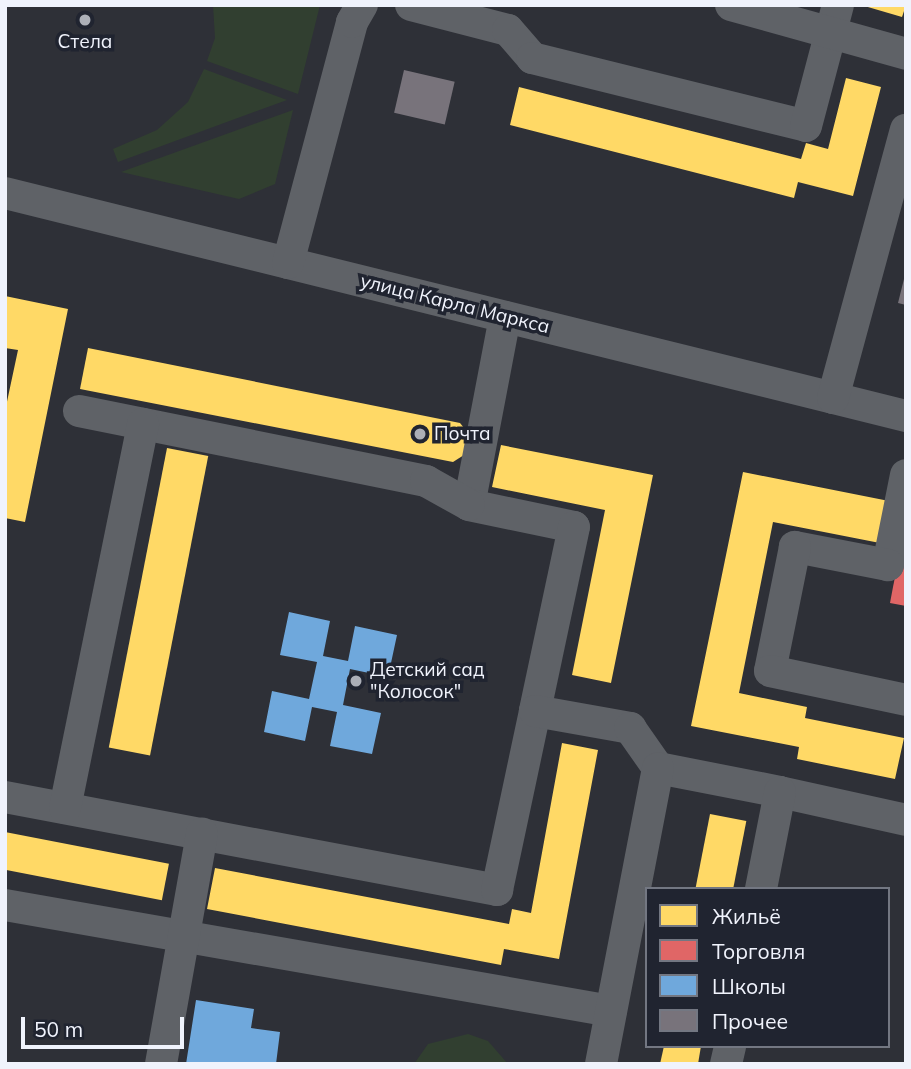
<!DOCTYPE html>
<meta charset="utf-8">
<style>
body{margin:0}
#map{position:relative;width:911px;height:1069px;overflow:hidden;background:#2e3037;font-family:Mulish,sans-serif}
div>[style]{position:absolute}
.green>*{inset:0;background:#313f30}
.homes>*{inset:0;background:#ffd966;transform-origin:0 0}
.shops>*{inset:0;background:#e06666}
.schools>*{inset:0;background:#6fa8dc}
.building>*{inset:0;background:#78737b;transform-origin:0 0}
.minor>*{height:32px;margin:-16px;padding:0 16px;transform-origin:16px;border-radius:16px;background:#5f6267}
.dots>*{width:19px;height:19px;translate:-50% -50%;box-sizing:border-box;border:4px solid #202430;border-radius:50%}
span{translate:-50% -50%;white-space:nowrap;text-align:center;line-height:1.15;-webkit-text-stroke:7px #202430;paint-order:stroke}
.poi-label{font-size:19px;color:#f0f3fc}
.left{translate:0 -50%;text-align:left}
.street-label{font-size:19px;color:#f0f3fc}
.frame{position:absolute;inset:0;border:7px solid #f0f3fc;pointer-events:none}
.legend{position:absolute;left:645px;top:887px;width:245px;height:161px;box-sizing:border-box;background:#202430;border:2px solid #737782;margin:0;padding:9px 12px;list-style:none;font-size:21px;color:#f0f3fc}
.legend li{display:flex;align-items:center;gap:14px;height:35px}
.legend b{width:35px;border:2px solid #737782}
.scale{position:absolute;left:21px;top:1017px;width:163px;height:32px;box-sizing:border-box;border:4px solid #f0f3fc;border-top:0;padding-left:9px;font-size:21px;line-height:24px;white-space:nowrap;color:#f0f3fc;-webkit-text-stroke:5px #202430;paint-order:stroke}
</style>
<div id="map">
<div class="green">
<i style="clip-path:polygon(213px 5px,320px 5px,298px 94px,207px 61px,215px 38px)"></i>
<i style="clip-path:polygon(204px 69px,287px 100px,118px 162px,113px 149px,157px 130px,188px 102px)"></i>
<i style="clip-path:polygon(293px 110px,275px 184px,239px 199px,121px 172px)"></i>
<i style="clip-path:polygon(468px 1034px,488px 1041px,508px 1064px,414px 1064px,428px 1044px)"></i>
</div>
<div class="homes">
<i style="clip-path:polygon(861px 5px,906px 5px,902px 17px)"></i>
<i style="clip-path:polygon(846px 78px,881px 87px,853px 196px,798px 182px,794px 198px,510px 125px,519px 87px,801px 159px,806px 143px,828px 149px)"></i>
<i style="clip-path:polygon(5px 296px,68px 309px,25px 522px,5px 518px,5px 411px,18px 350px,5px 348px)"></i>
<i style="clip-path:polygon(88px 348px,460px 423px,469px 434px,464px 455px,453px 462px,80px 389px)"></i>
<i style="clip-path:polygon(501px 445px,653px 475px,611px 683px,572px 675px,605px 510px,492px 487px)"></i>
<i style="left:167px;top:448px;width:42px;height:305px;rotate:11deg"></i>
<i style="clip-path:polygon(743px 472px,894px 502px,885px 544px,773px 522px,739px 693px,807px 707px,805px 718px,904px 738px,895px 779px,797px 759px,799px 747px,691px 726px)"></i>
<i style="clip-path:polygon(562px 743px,598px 750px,559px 959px,504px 949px,501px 965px,207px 909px,215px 868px,509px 924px,512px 909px,531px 913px)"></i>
<i style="left:710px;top:814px;width:37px;height:76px;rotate:11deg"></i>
<i style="left:5px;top:832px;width:167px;height:37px;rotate:11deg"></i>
<i style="clip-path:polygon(664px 1046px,701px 1046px,698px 1064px,660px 1064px)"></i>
</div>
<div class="shops">
<i style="clip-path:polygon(904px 529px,906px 529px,906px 606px,890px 603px)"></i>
</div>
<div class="schools">
<i style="clip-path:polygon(289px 612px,330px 621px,323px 656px,348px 661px,355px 626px,397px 635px,388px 677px,350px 669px,343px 705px,381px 713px,372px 754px,330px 746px,337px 712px,312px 707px,305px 741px,264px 732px,272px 691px,309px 699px,317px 662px,280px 655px)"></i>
<i style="clip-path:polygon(196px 1000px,254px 1009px,251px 1028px,280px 1032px,276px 1064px,186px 1064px)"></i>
</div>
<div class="building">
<i style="left:404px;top:70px;width:52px;height:44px;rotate:13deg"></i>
<i style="clip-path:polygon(905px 275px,906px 275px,906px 305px,898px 303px)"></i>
</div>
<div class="minor">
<i style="left:411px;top:5px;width:100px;rotate:14.5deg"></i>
<i style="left:508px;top:30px;width:37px;rotate:49deg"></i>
<i style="left:532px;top:58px;width:282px;rotate:13.9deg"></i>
<i style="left:806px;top:126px;width:125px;rotate:-75.2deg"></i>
<i style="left:731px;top:5px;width:182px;rotate:15.6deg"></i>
<i style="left:5px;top:193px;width:928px;rotate:13.9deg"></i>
<i style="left:288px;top:263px;width:249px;rotate:-75.1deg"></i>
<i style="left:352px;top:22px;width:20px;rotate:-60deg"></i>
<i style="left:505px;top:317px;width:191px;rotate:100.8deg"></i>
<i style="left:469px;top:505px;width:107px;rotate:11.8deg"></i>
<i style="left:574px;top:527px;width:188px;rotate:102deg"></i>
<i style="left:833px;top:398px;width:278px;rotate:-74.8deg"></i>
<i style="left:79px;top:411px;width:354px;rotate:11.4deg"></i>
<i style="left:426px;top:481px;width:49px;rotate:29.2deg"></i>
<i style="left:906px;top:475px;width:92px;rotate:101.3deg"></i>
<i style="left:888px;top:565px;width:95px;rotate:-169deg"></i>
<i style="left:795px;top:547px;width:126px;rotate:101.4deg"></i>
<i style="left:770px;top:671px;width:139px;rotate:12deg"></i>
<i style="left:780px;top:792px;width:129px;rotate:12.5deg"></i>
<i style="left:5px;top:797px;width:501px;rotate:10.7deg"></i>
<i style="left:497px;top:890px;width:183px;rotate:-78deg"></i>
<i style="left:535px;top:711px;width:97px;rotate:10.1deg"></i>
<i style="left:630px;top:728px;width:49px;rotate:55deg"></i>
<i style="left:658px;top:768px;width:124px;rotate:11.1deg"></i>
<i style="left:780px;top:792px;width:99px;rotate:101.1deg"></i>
<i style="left:65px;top:808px;width:392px;rotate:-78.5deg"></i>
<i style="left:5px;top:905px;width:615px;rotate:9.92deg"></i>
<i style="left:161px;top:1064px;width:234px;rotate:-79.9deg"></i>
<i style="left:601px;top:1064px;width:301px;rotate:-79.1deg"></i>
<i style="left:726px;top:1064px;width:18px;rotate:-77deg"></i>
</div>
<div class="dots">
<i style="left:85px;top:20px;background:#acafb7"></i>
<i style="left:420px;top:434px;background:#acafb7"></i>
<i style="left:356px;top:681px;background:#acafb7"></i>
</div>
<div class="poi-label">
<span style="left:85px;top:42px">Стела</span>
<span class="left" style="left:434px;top:434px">Почта</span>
<span class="left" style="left:370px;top:681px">Детский сад<br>"Колосок"</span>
</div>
<div class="street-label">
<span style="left:455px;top:304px;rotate:14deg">улица Карла Маркса</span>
</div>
<div class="frame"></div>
<ul class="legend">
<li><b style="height:19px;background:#ffd966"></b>Жильё</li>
<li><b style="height:19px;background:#e06666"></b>Торговля</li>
<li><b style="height:19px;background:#6fa8dc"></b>Школы</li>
<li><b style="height:19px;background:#78737b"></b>Прочее</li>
</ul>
<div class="scale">50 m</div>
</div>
